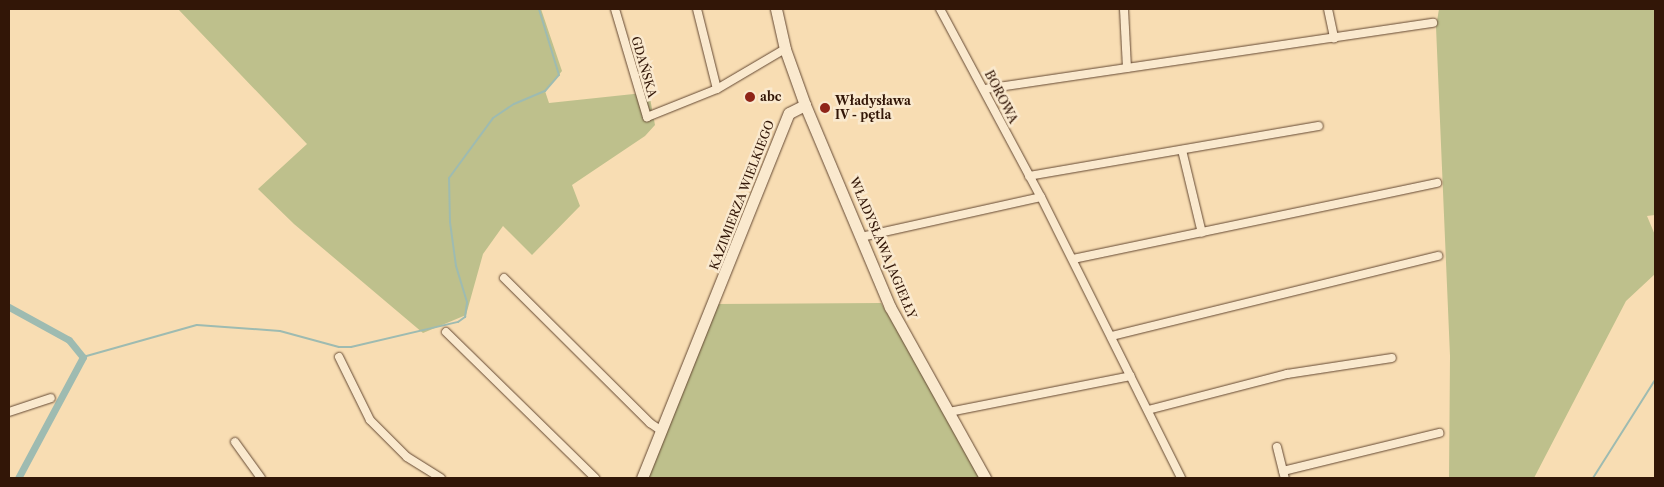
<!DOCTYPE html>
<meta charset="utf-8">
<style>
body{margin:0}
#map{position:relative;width:1664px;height:487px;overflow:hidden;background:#f8ddb3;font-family:"Libre Caslon Text",serif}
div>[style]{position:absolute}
.green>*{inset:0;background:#bec08c}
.stream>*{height:2px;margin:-1px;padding:0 1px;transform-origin:1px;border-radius:1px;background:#9ebbb1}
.canal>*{height:7px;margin:-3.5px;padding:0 3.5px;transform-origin:3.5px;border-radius:3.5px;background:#9ebbb1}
.roads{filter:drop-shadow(0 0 1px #644832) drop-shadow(0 0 1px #644832)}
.street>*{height:8px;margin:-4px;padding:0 4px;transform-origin:4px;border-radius:4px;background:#fae9ce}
.secondary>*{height:11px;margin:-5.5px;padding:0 5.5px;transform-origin:5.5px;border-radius:5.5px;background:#fae9ce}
.dots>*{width:14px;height:14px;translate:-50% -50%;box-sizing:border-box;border:2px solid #fae9ce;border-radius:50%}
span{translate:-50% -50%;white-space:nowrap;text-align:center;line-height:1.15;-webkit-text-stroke:5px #fae9ce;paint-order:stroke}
.street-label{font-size:12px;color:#321607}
.poi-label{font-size:12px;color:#321607;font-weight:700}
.left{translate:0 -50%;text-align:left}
.frame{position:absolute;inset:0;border:10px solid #321607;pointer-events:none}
</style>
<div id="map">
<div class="green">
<i style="clip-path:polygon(178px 9px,541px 9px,562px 71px,545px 91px,549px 103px,643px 93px,650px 98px,655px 125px,645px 136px,572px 185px,580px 206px,532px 255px,503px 226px,483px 254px,466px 315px,423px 333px,294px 224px,258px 189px,307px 144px)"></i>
<i style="clip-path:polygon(1439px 9px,1655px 9px,1655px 215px,1647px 216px,1655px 235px,1655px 274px,1626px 301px,1534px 478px,1449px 478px,1450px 356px,1436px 27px)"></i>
<i style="clip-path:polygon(881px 303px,984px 478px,642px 478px,714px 304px)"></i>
</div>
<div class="stream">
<i style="left:83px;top:357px;width:118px;rotate:-15.7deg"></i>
<i style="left:197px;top:325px;width:83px;rotate:4.1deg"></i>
<i style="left:280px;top:331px;width:61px;rotate:15.2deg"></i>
<i style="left:339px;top:347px;width:12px"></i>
<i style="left:351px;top:347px;width:110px;rotate:-13.2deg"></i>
<i style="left:458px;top:322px;width:9px;rotate:-36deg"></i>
<i style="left:465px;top:317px;width:15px;rotate:-82deg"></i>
<i style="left:467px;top:302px;width:38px;rotate:-107deg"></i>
<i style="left:456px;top:266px;width:44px;rotate:-97.8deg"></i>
<i style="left:450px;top:222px;width:44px;rotate:-91.3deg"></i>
<i style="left:449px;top:178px;width:74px;rotate:-53.7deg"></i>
<i style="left:493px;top:118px;width:25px;rotate:-34deg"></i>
<i style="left:514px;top:104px;width:34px;rotate:-23deg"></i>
<i style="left:545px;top:91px;width:21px;rotate:-49deg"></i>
<i style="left:559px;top:75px;width:69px;rotate:-106.9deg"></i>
<i style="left:1593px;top:478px;width:116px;rotate:-57.7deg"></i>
</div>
<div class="canal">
<i style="left:9px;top:307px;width:68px;rotate:28.8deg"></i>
<i style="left:69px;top:340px;width:22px;rotate:51deg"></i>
<i style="left:83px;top:357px;width:137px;rotate:118.2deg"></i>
</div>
<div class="roads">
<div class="street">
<i style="left:615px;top:9px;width:113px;rotate:73.5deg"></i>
<i style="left:647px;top:117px;width:75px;rotate:-21.8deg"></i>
<i style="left:697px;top:9px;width:82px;rotate:76deg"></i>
<i style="left:717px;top:89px;width:79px;rotate:-30.5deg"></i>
<i style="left:940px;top:9px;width:213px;rotate:61.8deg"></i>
<i style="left:1041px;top:197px;width:314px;rotate:63.5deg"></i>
<i style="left:1124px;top:9px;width:59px;rotate:87.1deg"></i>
<i style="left:1328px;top:9px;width:30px;rotate:78deg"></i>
<i style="left:985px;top:89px;width:453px;rotate:-8.4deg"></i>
<i style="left:1182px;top:150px;width:85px;rotate:76.5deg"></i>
<i style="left:1029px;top:176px;width:294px;rotate:-9.8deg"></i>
<i style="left:861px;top:237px;width:184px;rotate:-12.5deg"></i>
<i style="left:1073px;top:259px;width:372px;rotate:-11.8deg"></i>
<i style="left:504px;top:278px;width:206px;rotate:44.8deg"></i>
<i style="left:650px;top:423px;width:14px;rotate:34deg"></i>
<i style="left:446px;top:332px;width:209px;rotate:44.4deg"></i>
<i style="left:1112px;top:336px;width:336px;rotate:-13.8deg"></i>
<i style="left:339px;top:357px;width:70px;rotate:63.8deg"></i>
<i style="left:370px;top:420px;width:52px;rotate:45deg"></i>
<i style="left:407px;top:457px;width:40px;rotate:32deg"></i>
<i style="left:1148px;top:410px;width:144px;rotate:-14.5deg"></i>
<i style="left:1287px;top:374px;width:106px;rotate:-8.7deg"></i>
<i style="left:9px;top:412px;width:44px;rotate:-18.4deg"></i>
<i style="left:949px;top:412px;width:185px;rotate:-11.2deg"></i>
<i style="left:235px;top:442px;width:44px;rotate:54.2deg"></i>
<i style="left:1277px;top:447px;width:32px;rotate:76deg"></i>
<i style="left:1283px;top:471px;width:161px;rotate:-13.7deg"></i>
</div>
<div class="secondary">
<i style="left:776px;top:9px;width:41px;rotate:77.3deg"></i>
<i style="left:785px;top:49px;width:59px;rotate:70.3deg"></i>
<i style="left:805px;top:105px;width:219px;rotate:67.2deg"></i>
<i style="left:890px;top:307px;width:196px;rotate:60.9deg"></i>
<i style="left:642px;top:478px;width:393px;rotate:-68.1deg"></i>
<i style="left:789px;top:113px;width:18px;rotate:-27deg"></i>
</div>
</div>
<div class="dots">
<i style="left:750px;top:97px;background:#8f2418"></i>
<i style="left:825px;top:108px;background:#8f2418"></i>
</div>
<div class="street-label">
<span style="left:644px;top:67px;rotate:74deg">GDAŃSKA</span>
<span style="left:1001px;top:97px;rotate:63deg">BOROWA</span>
<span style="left:742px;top:195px;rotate:-69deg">KAZIMIERZA WIELKIEGO</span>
<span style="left:883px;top:248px;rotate:67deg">WŁADYSŁAWA JAGIEŁŁY</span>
</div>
<div class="poi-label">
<span class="left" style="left:760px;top:97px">abc</span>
<span class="left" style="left:835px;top:108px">Władysława<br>IV - pętla</span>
</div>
<div class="frame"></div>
</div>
